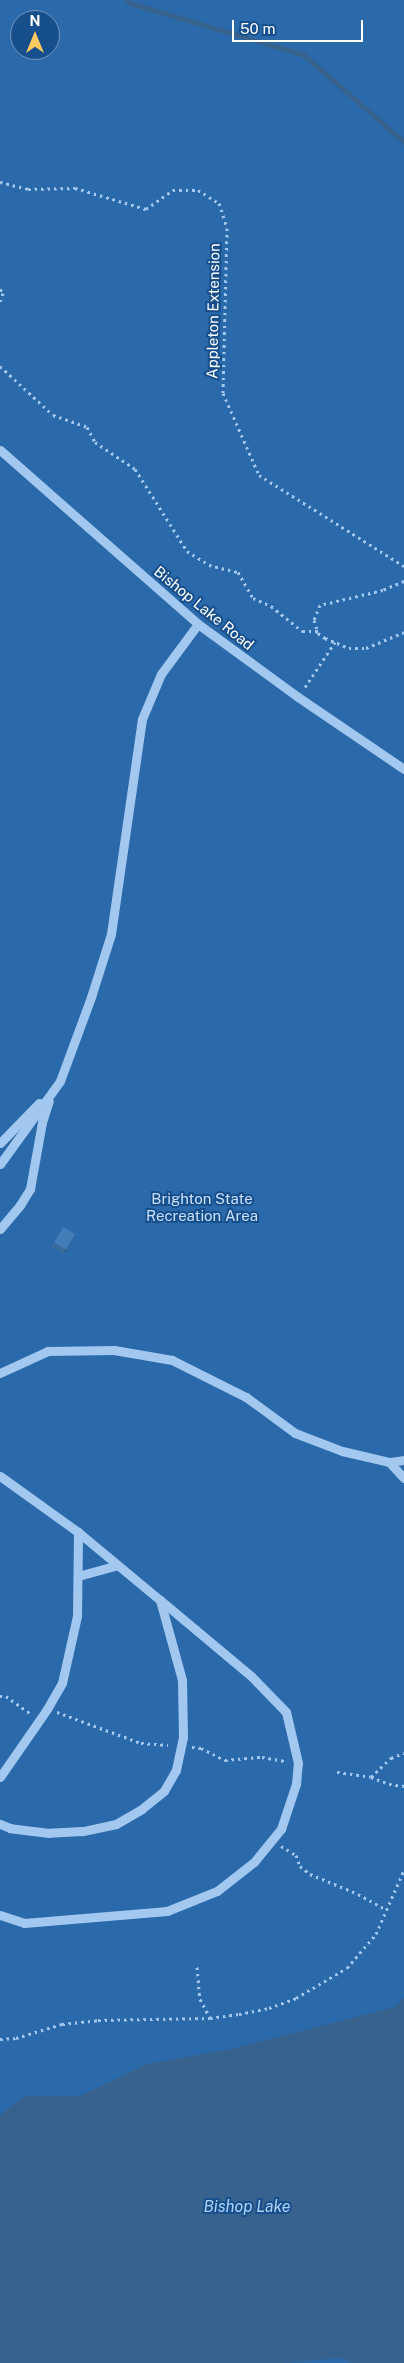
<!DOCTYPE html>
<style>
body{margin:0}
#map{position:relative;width:404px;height:2363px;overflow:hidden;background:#174f8d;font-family:"Public Sans",sans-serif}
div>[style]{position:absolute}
.green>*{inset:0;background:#2a6aab}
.water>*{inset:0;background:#38628e}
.stream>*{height:5px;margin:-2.5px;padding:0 2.5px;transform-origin:2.5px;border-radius:2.5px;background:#38628e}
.path>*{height:3px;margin-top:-1.5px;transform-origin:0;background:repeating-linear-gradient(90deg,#a3c8ef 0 2.5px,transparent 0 6.5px)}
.minor>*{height:9px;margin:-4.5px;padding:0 4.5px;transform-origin:4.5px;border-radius:4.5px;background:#a3c8ef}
.wall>*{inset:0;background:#3a6b9d}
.shaded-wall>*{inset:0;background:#305780}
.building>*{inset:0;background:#447cb7;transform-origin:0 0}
span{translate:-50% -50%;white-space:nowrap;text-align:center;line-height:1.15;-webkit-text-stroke:4px #174f8d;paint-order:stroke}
.street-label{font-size:15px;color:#fff}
.park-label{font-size:15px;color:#c9e1fb}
.water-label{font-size:16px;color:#aed2f6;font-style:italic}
.north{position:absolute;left:10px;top:10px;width:50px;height:50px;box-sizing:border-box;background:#174f8d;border:1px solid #7495bb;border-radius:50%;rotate:0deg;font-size:14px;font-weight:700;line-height:20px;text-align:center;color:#fff}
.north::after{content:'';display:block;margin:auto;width:18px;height:22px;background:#ffcb60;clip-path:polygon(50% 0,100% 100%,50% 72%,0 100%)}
.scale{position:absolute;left:232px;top:20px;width:131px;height:22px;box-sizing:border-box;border:2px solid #fff;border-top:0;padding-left:6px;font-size:15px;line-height:18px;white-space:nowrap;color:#fff;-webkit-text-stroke:4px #174f8d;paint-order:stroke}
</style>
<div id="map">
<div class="green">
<i style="clip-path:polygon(evenodd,0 0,404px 0,404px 2363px,0 2363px,0 0,20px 20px,50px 20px,50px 50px,20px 50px,20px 20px)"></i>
</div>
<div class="water">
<i style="clip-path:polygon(404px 1998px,404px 2363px,353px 2363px,340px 2358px,284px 2363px,0 2363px,0 2115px,25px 2096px,80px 2096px,147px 2064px,231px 2049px,395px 2007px)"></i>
</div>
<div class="stream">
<i style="left:127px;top:0;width:4px;rotate:45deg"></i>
<i style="left:130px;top:3px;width:182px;rotate:16.6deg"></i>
<i style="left:304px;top:55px;width:133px;rotate:41deg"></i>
</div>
<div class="path">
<i style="left:0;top:182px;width:29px;rotate:14deg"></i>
<i style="left:28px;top:189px;width:47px;rotate:-1.2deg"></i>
<i style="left:75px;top:188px;width:74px;rotate:16.5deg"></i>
<i style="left:146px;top:209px;width:33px;rotate:-35deg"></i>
<i style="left:173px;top:190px;width:25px"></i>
<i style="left:198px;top:190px;width:25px;rotate:32deg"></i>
<i style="left:219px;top:203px;width:26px;rotate:72deg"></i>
<i style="left:227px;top:228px;width:165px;rotate:91.4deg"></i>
<i style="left:223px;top:393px;width:90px;rotate:66.3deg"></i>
<i style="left:259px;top:475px;width:171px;rotate:32.1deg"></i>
<i style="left:0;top:289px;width:5px;rotate:53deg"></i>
<i style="left:3px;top:293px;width:9px;rotate:108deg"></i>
<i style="left:0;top:366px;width:72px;rotate:42.8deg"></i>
<i style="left:53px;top:415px;width:36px;rotate:19deg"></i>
<i style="left:87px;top:427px;width:17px;rotate:62deg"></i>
<i style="left:95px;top:442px;width:48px;rotate:34deg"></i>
<i style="left:135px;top:469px;width:97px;rotate:57.6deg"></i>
<i style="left:187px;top:551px;width:26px;rotate:32deg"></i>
<i style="left:209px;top:565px;width:30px;rotate:14deg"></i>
<i style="left:238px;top:572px;width:30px;rotate:60deg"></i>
<i style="left:253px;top:598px;width:20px;rotate:24deg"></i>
<i style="left:271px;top:606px;width:40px;rotate:39deg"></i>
<i style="left:302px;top:631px;width:16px"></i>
<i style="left:404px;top:581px;width:23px;rotate:157deg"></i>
<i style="left:383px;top:590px;width:65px;rotate:166.6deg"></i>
<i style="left:320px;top:605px;width:16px;rotate:112deg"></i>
<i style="left:314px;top:620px;width:14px;rotate:73deg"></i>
<i style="left:318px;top:633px;width:9px;rotate:36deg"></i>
<i style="left:325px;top:638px;width:26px;rotate:23deg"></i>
<i style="left:349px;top:648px;width:17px"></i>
<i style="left:366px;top:648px;width:41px;rotate:-22.8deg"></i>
<i style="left:305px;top:687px;width:54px;rotate:-56.3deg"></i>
<i style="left:0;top:1696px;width:6px"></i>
<i style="left:6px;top:1696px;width:29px;rotate:36deg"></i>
<i style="left:57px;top:1712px;width:90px;rotate:20.3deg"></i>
<i style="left:141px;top:1743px;width:27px;rotate:4deg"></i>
<i style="left:192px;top:1747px;width:9px;rotate:6deg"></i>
<i style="left:201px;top:1748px;width:27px;rotate:27deg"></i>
<i style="left:225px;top:1760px;width:37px;rotate:-5deg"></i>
<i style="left:262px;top:1757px;width:23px;rotate:10deg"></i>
<i style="left:337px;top:1772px;width:34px;rotate:8deg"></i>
<i style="left:371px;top:1777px;width:19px;rotate:21deg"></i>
<i style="left:389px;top:1784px;width:15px;rotate:8deg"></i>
<i style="left:371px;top:1777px;width:28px;rotate:-44deg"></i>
<i style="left:391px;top:1758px;width:14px;rotate:-21deg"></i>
<i style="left:281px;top:1846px;width:17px;rotate:31deg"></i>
<i style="left:296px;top:1855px;width:12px;rotate:70deg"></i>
<i style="left:300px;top:1866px;width:13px;rotate:39deg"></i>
<i style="left:310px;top:1874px;width:52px;rotate:22.6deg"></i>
<i style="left:358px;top:1894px;width:31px;rotate:29deg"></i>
<i style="left:197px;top:1967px;width:32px;rotate:85deg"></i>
<i style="left:200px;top:1999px;width:21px;rotate:62deg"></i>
<i style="left:0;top:2039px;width:16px;rotate:-4deg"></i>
<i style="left:16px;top:2038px;width:48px;rotate:-16.9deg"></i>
<i style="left:62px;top:2024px;width:36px;rotate:-6deg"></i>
<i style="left:98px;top:2020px;width:112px;rotate:-1deg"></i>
<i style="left:210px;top:2018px;width:29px;rotate:-8deg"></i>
<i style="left:239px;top:2014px;width:31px;rotate:-11deg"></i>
<i style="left:269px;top:2008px;width:29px;rotate:-20deg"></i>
<i style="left:296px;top:1998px;width:59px;rotate:-30.5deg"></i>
<i style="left:347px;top:1968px;width:45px;rotate:-49.5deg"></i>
<i style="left:376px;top:1934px;width:70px;rotate:-66.4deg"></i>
</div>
<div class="minor">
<i style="left:0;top:450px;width:264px;rotate:41.3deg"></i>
<i style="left:198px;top:624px;width:124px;rotate:36.1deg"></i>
<i style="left:298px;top:697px;width:128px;rotate:34.2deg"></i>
<i style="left:0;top:1143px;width:56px;rotate:-45.7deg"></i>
<i style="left:0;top:1164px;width:102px;rotate:-54.1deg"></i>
<i style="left:60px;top:1081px;width:90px;rotate:-69.7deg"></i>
<i style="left:91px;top:997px;width:66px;rotate:-72.4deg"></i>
<i style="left:111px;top:934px;width:217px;rotate:-81.8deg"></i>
<i style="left:142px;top:719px;width:49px;rotate:-67.1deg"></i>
<i style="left:161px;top:674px;width:62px;rotate:-53.5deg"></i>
<i style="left:0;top:1229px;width:31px;rotate:-50deg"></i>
<i style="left:20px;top:1205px;width:19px;rotate:-58deg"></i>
<i style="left:30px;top:1189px;width:68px;rotate:-79.8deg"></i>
<i style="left:42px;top:1122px;width:22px;rotate:-72deg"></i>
<i style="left:0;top:1373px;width:53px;rotate:-24.6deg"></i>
<i style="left:48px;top:1351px;width:66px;rotate:-0.9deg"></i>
<i style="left:114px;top:1350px;width:59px;rotate:9.8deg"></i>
<i style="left:172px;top:1360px;width:83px;rotate:26.6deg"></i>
<i style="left:246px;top:1397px;width:61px;rotate:36.3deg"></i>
<i style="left:295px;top:1433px;width:50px;rotate:21deg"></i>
<i style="left:342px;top:1451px;width:48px;rotate:13.2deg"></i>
<i style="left:404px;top:1460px;width:15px;rotate:172deg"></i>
<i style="left:389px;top:1462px;width:22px;rotate:47deg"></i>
<i style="left:0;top:1476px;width:96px;rotate:35.7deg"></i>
<i style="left:78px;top:1532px;width:107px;rotate:39.7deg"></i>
<i style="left:160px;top:1600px;width:83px;rotate:74.6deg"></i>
<i style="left:182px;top:1680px;width:57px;rotate:89deg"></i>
<i style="left:183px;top:1737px;width:34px;rotate:102deg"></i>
<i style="left:176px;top:1770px;width:24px;rotate:120deg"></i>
<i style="left:164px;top:1791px;width:28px;rotate:141deg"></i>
<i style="left:142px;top:1809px;width:30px;rotate:150deg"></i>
<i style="left:116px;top:1824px;width:35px;rotate:168deg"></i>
<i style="left:82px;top:1831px;width:33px;rotate:177deg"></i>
<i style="left:49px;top:1833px;width:39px;rotate:-173deg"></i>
<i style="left:10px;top:1828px;width:11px;rotate:-158deg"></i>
<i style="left:78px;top:1576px;width:41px;rotate:-15.4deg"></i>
<i style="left:0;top:1777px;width:83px;rotate:-55.3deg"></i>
<i style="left:47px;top:1709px;width:30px;rotate:-60deg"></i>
<i style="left:62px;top:1683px;width:69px;rotate:-77.4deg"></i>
<i style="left:77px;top:1616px;width:84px;rotate:-89.3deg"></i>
<i style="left:0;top:1915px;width:25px;rotate:18deg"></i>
<i style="left:24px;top:1923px;width:144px;rotate:-4.8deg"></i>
<i style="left:167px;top:1911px;width:54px;rotate:-21.8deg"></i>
<i style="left:217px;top:1891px;width:47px;rotate:-38.1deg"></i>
<i style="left:254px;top:1862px;width:43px;rotate:-50.7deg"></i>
<i style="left:281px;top:1829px;width:47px;rotate:-71.6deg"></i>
<i style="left:296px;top:1784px;width:21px;rotate:-85deg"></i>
<i style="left:298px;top:1763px;width:52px;rotate:-103.2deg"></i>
<i style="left:286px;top:1712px;width:50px;rotate:-134.2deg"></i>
<i style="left:251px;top:1676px;width:119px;rotate:-140.1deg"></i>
</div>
<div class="wall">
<i style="clip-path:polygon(75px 1234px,73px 1238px,64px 1254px,52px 1247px,54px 1243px)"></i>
</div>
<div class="shaded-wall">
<i style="clip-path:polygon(75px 1234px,73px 1238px,64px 1254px,65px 1250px)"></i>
</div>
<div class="building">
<i style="left:63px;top:1227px;width:14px;height:18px;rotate:30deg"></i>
</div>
<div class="street-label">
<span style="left:213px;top:311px;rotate:-89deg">Appleton Extension</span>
<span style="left:204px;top:608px;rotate:39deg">Bishop Lake Road</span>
</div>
<div class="park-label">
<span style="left:202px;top:1207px">Brighton State<br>Recreation Area</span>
</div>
<div class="water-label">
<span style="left:247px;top:2207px">Bishop Lake</span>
</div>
<div class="north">N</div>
<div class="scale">50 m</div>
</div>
